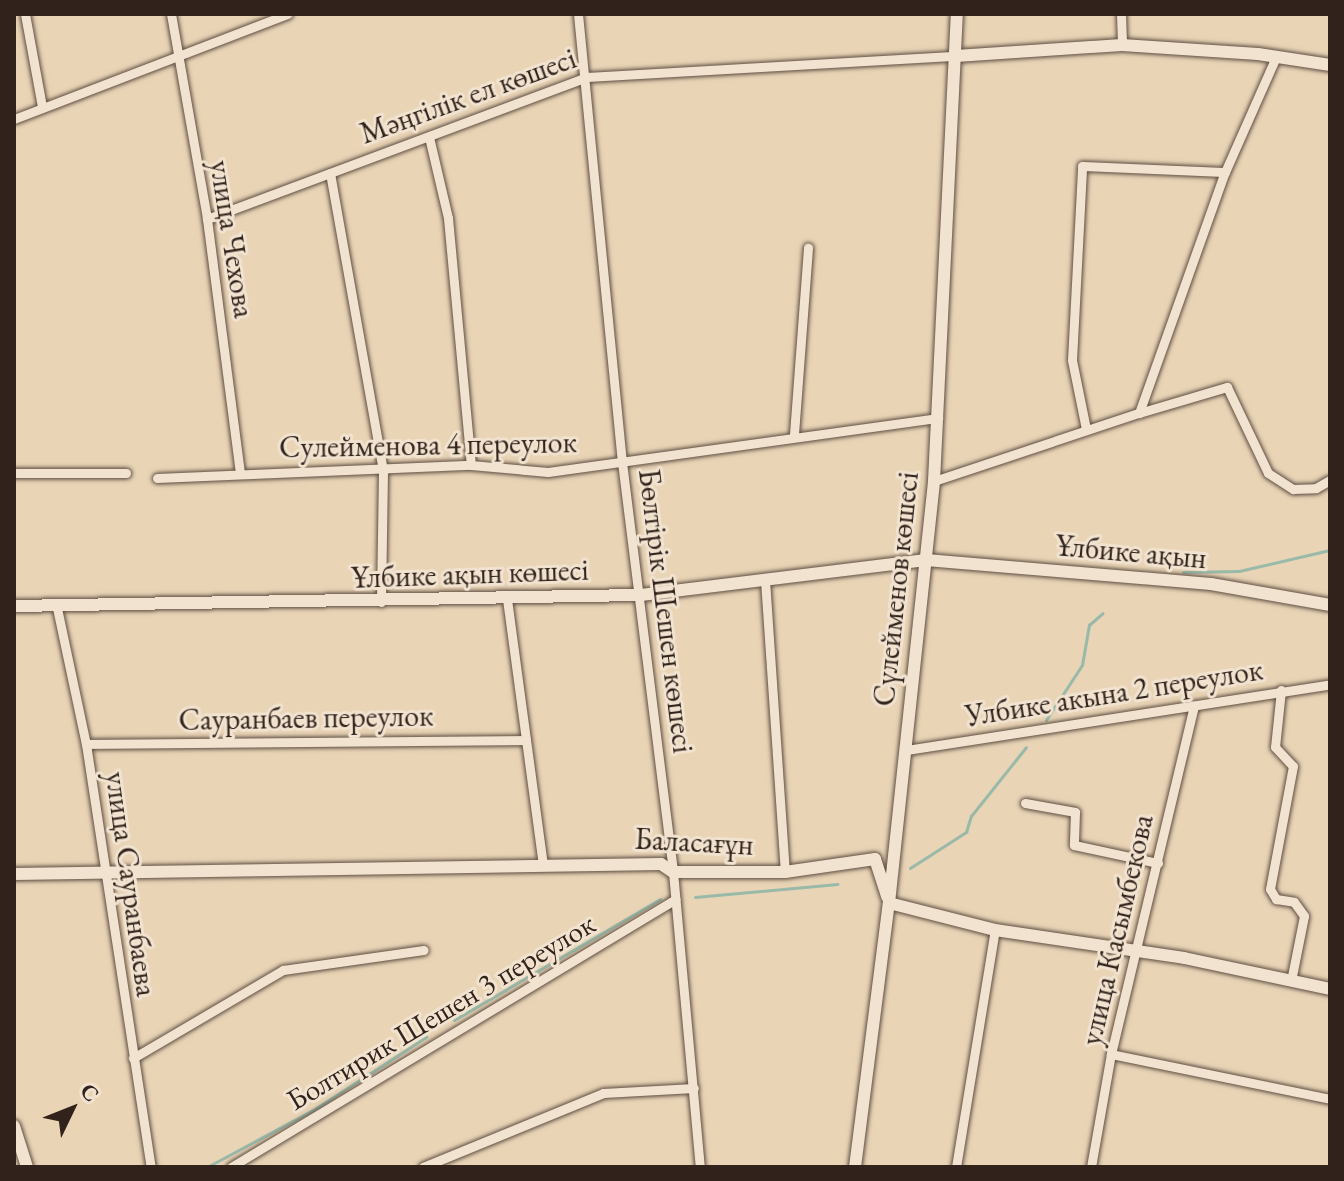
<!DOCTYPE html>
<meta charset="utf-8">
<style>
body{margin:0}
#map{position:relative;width:1344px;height:1181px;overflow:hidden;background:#e9d4b6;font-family:"EB Garamond",serif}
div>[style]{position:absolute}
.stream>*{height:3px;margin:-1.5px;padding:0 1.5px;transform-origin:1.5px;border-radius:1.5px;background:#99b9a9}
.roads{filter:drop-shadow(0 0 2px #5f4e42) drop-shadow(0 0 2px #5f4e42)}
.street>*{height:9px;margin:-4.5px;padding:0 4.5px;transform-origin:4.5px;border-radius:4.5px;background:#f1e3d0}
.secondary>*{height:12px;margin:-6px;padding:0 6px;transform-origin:6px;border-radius:6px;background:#f1e3d0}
span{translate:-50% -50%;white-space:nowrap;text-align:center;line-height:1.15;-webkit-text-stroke:6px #f1e3d0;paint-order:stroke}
.street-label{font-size:30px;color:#31221b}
.frame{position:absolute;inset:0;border:16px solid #31221b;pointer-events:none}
.north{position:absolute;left:32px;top:1069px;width:80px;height:80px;-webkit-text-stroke:6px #f1e3d0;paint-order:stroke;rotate:47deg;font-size:22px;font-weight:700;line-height:32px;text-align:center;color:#31221b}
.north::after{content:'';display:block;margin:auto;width:28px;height:36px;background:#31221b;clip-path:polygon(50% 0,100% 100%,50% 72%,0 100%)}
</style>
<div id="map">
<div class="stream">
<i style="left:1183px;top:572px;width:56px;rotate:-1deg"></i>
<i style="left:1239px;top:571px;width:93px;rotate:-13deg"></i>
<i style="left:1046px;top:720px;width:66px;rotate:-56.8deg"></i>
<i style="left:1082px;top:665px;width:41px;rotate:-80.1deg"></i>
<i style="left:1089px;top:625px;width:18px;rotate:-41deg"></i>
<i style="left:910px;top:868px;width:67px;rotate:-32.7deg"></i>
<i style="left:966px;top:832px;width:17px;rotate:-73deg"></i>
<i style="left:971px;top:816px;width:88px;rotate:-51.4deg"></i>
<i style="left:695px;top:897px;width:143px;rotate:-5.2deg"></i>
<i style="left:454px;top:1020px;width:239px;rotate:-30.4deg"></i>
<i style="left:207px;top:1167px;width:120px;rotate:-28.3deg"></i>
<i style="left:313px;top:1110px;width:135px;rotate:-32.9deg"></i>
</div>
<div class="roads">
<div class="street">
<i style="left:25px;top:14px;width:95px;rotate:79.6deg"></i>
<i style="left:171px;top:14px;width:208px;rotate:80deg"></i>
<i style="left:207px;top:219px;width:256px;rotate:82.6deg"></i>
<i style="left:578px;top:14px;width:450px;rotate:84.4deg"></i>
<i style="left:622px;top:462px;width:413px;rotate:82.9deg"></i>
<i style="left:673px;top:872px;width:296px;rotate:84.8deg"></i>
<i style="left:1121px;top:14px;width:31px;rotate:88deg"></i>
<i style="left:14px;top:119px;width:293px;rotate:-21deg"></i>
<i style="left:429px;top:137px;width:83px;rotate:76.8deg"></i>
<i style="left:448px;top:218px;width:248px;rotate:84.7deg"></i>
<i style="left:330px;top:173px;width:304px;rotate:79.9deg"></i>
<i style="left:383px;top:472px;width:130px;rotate:90.9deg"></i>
<i style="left:207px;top:219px;width:406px;rotate:-20.5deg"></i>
<i style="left:587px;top:77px;width:370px;rotate:-3.3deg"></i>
<i style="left:1139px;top:413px;width:92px;rotate:-16.5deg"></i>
<i style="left:1227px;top:387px;width:95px;rotate:64.5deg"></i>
<i style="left:1268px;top:473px;width:30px;rotate:33deg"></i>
<i style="left:1293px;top:489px;width:23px;rotate:-2deg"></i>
<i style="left:1316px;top:488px;width:16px;rotate:-30deg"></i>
<i style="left:1086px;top:429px;width:70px;rotate:-101.5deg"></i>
<i style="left:1072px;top:360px;width:194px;rotate:-87deg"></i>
<i style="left:1082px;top:166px;width:143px;rotate:2.4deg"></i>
<i style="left:794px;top:434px;width:187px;rotate:-85.7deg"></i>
<i style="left:14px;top:473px;width:112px"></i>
<i style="left:157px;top:478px;width:314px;rotate:-2.4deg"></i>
<i style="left:471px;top:465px;width:77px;rotate:5.2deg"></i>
<i style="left:548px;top:472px;width:394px;rotate:-7.9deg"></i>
<i style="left:934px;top:481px;width:216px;rotate:-18.4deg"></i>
<i style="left:1139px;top:413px;width:256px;rotate:-70.4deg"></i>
<i style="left:1225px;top:172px;width:126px;rotate:-66.1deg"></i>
<i style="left:765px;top:580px;width:293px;rotate:86.1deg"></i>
<i style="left:507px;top:599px;width:269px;rotate:82.3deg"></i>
<i style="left:57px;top:608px;width:139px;rotate:78deg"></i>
<i style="left:86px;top:744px;width:428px;rotate:81.3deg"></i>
<i style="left:1281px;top:690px;width:57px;rotate:96deg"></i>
<i style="left:1275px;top:747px;width:26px;rotate:47deg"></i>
<i style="left:1293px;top:766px;width:125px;rotate:100.6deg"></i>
<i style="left:1270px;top:889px;width:12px;rotate:59deg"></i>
<i style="left:1276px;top:899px;width:18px;rotate:9deg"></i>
<i style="left:1294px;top:902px;width:17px;rotate:54deg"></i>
<i style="left:1304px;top:916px;width:66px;rotate:101.3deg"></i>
<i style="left:86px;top:744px;width:440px;rotate:-0.5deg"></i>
<i style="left:906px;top:750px;width:429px;rotate:-8.8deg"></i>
<i style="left:1025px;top:803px;width:51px;rotate:10.2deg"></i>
<i style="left:1075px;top:812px;width:33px;rotate:92deg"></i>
<i style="left:1074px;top:845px;width:86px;rotate:12.1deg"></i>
<i style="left:1111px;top:1054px;width:224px;rotate:11.6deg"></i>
<i style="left:133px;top:1058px;width:174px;rotate:-30.4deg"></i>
<i style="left:283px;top:970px;width:142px;rotate:-8.1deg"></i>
<i style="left:231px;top:1167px;width:519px;rotate:-31.06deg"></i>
<i style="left:423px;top:1167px;width:195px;rotate:-22.3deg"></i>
<i style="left:603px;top:1093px;width:91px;rotate:-3.1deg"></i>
<i style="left:956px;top:1167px;width:240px;rotate:-80.7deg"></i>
<i style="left:1091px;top:1167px;width:115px;rotate:-80deg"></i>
<i style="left:1111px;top:1054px;width:358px;rotate:-76.6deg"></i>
</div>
<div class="secondary">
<i style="left:956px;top:56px;width:166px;rotate:-3.8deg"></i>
<i style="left:1122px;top:45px;width:136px;rotate:3.8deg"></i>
<i style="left:1258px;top:54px;width:73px;rotate:8.7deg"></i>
<i style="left:14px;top:606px;width:627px;rotate:-1.01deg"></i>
<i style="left:641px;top:595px;width:287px;rotate:-7deg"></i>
<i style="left:926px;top:560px;width:286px;rotate:4.8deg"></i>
<i style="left:1211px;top:584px;width:121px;rotate:10deg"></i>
<i style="left:14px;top:874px;width:647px;rotate:-0.89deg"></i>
<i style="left:661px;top:864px;width:14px;rotate:34deg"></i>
<i style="left:673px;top:872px;width:112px"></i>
<i style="left:785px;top:872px;width:91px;rotate:-8.2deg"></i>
<i style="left:875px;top:859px;width:40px;rotate:72deg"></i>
<i style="left:889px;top:903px;width:109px;rotate:14.3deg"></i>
<i style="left:995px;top:930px;width:191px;rotate:8.4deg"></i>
<i style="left:1184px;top:958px;width:149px;rotate:12deg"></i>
<i style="left:14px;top:1126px;width:43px;rotate:72.4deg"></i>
<i style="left:855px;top:1167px;width:266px;rotate:-82.7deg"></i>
<i style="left:889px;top:903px;width:424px;rotate:-83.9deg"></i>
<i style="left:934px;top:481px;width:468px;rotate:-87.2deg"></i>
</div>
</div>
<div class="street-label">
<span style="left:468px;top:96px;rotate:-20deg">Мәңгілік ел көшесі</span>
<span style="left:232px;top:239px;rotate:81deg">улица Чехова</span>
<span style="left:428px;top:445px;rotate:-1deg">Сулейменова 4 переулок</span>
<span style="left:1131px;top:552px;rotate:5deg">Ұлбике ақын</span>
<span style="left:470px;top:574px;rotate:-2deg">Ұлбике ақын көшесі</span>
<span style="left:896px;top:589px;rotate:-84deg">Сүлейменов көшесі</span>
<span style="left:666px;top:611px;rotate:83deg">Бөлтірік Шешен көшесі</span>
<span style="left:1114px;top:693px;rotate:-9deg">Улбике акына 2 переулок</span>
<span style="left:306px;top:718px;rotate:-1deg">Сауранбаев переулок</span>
<span style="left:694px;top:842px;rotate:3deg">Баласағұн</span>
<span style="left:131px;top:884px;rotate:82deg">улица Сауранбаева</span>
<span style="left:1117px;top:930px;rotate:-77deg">улица Касымбекова</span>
<span style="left:441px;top:1012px;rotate:-31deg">Болтирик Шешен 3 переулок</span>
</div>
<div class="frame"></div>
<div class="north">С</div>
</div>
